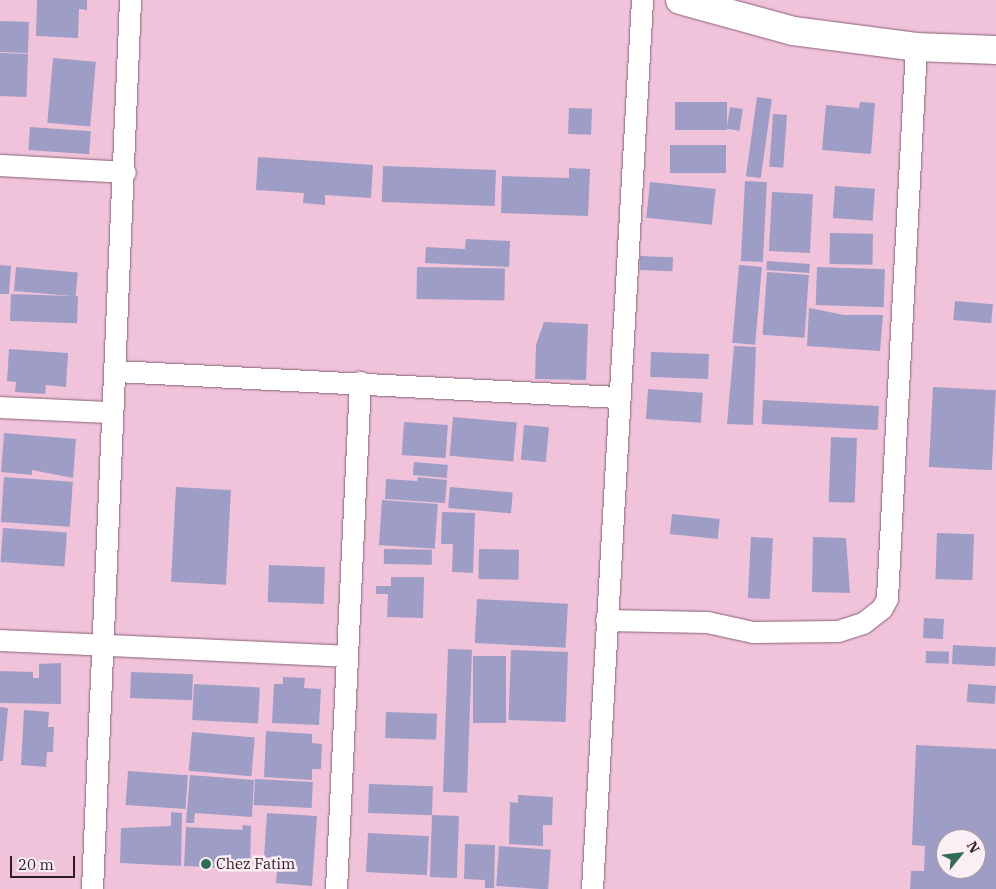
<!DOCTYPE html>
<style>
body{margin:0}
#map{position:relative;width:996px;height:889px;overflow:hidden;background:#f0c3da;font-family:"IBM Plex Serif",serif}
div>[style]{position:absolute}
.building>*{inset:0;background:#9e9dc6;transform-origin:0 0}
.roads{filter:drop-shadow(0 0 1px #896176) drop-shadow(0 0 1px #896176)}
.minor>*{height:21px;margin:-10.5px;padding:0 10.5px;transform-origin:10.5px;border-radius:10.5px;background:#fff}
.tertiary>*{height:28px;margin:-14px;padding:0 14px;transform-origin:14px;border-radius:14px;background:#fff}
.dots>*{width:14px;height:14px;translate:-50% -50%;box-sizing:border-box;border:2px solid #fceef5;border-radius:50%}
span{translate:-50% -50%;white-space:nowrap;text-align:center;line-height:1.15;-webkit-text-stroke:5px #fceef5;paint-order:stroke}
.poi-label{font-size:15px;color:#2c1c24}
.left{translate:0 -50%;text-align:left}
.north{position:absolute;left:936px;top:829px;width:50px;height:50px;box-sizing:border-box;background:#fceef5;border:1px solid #a99aa1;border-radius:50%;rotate:61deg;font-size:14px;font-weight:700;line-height:20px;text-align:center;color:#2c1c24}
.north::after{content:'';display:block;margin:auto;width:18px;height:22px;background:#306b55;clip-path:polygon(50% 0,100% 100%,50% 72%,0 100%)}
.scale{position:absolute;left:10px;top:856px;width:65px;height:22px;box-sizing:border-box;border:2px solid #2c1c24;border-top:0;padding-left:6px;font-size:15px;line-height:18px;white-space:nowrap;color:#2c1c24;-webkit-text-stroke:4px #fceef5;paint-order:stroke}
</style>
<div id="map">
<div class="building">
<i style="clip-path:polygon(37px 0,87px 0,87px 10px,79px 9px,78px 38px,36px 36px)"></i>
<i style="left:0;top:21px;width:29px;height:31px;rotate:2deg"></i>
<i style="left:0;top:53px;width:28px;height:43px;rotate:2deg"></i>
<i style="left:53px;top:58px;width:43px;height:65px;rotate:5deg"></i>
<i style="left:757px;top:97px;width:15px;height:80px;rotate:8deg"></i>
<i style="left:675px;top:102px;width:52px;height:28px"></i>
<i style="clip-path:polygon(860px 102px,875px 103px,871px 154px,822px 150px,826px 105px,859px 108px)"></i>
<i style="left:730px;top:107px;width:13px;height:22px;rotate:9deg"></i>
<i style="left:569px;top:108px;width:23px;height:26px;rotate:2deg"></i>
<i style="left:773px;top:114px;width:14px;height:53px;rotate:4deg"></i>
<i style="left:30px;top:127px;width:61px;height:23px;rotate:4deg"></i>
<i style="left:670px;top:145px;width:56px;height:28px"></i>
<i style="clip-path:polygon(258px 157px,373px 165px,371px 198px,325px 195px,325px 205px,303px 203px,304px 193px,256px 190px)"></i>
<i style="left:383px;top:166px;width:113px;height:36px;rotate:2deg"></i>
<i style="clip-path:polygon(569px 168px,590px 169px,588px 216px,501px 213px,502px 176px,569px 178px)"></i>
<i style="left:745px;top:181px;width:22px;height:80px;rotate:3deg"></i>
<i style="left:650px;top:182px;width:66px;height:36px;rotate:6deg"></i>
<i style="left:835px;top:186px;width:40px;height:32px;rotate:4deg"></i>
<i style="left:772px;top:192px;width:41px;height:59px;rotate:3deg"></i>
<i style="left:830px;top:233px;width:43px;height:31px;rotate:1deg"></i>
<i style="clip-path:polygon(466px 239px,510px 241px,509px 267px,425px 263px,426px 247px,465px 249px)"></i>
<i style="left:640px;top:256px;width:33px;height:14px;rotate:2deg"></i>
<i style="left:767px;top:261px;width:43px;height:9px;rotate:4deg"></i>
<i style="clip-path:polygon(0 265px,11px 266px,9px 294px,0 294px)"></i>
<i style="left:739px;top:265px;width:23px;height:78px;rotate:5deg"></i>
<i style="left:16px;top:267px;width:62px;height:24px;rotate:5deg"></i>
<i style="left:417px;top:267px;width:88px;height:32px;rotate:1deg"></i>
<i style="left:817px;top:267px;width:68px;height:38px;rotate:2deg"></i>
<i style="left:767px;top:272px;width:42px;height:63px;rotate:4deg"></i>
<i style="left:11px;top:294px;width:67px;height:27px;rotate:2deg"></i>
<i style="left:955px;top:301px;width:38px;height:19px;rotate:5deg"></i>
<i style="clip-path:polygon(809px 308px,844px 315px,883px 315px,880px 351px,807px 346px)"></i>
<i style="clip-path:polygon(544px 322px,588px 324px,586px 380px,535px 379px,536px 345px)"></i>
<i style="clip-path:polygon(734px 346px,756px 347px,753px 425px,727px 424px)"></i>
<i style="clip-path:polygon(9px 349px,68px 353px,66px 387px,46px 385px,45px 394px,15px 392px,16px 382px,7px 381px)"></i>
<i style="left:651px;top:352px;width:58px;height:25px;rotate:2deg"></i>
<i style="left:933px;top:387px;width:63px;height:80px;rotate:3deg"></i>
<i style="left:648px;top:389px;width:55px;height:30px;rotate:4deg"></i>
<i style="left:763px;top:400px;width:116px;height:24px;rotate:3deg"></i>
<i style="left:453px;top:417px;width:64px;height:39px;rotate:5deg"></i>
<i style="left:404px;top:422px;width:44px;height:33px;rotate:4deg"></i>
<i style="left:524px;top:425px;width:25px;height:35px;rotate:5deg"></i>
<i style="clip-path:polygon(4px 433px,76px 439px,73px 478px,32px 470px,32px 475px,1px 472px)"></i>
<i style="left:831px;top:437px;width:26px;height:65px;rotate:2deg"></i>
<i style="left:414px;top:462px;width:34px;height:13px;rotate:5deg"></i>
<i style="left:4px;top:477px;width:69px;height:45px;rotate:4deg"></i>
<i style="clip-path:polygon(418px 477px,447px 480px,445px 503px,385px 499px,386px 479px,417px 481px)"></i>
<i style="left:176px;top:487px;width:55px;height:95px;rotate:3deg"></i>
<i style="left:450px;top:487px;width:63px;height:21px;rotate:5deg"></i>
<i style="left:382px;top:500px;width:56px;height:45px;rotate:4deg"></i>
<i style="clip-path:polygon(442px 512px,475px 513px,473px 573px,452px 572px,453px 544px,441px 544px)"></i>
<i style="left:672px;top:514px;width:48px;height:20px;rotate:6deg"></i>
<i style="left:3px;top:528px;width:64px;height:34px;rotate:4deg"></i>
<i style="left:937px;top:533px;width:37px;height:46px;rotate:2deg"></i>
<i style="left:751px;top:537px;width:22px;height:61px;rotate:3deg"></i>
<i style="clip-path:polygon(813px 537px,846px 538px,850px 593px,812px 592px)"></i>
<i style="left:384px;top:549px;width:48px;height:15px;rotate:1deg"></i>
<i style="left:479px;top:549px;width:40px;height:30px;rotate:1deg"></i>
<i style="left:269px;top:565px;width:56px;height:37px;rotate:2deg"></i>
<i style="clip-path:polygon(391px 577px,424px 577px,423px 618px,387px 617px,388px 594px,376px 594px,376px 586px,391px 586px)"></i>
<i style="left:477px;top:599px;width:91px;height:44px;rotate:3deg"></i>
<i style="left:924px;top:618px;width:20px;height:20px;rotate:3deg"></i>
<i style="left:953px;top:645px;width:43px;height:19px;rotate:3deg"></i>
<i style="left:448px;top:649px;width:24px;height:143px;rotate:2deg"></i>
<i style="left:511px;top:650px;width:57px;height:70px;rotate:2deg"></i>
<i style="left:926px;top:651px;width:23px;height:12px;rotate:2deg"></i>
<i style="left:473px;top:656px;width:33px;height:67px"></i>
<i style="clip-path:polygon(61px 663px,61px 704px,0 703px,0 671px,33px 672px,33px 678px,39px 678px,39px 664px)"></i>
<i style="left:131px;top:672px;width:62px;height:26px;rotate:2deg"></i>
<i style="clip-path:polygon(283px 677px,305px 678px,304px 688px,321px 689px,319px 725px,272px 723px,274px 684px,283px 684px)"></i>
<i style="left:194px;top:684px;width:66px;height:36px;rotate:3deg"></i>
<i style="left:968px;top:684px;width:28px;height:18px;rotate:4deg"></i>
<i style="clip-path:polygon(0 707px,8px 708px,3px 761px,0 761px)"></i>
<i style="clip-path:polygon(24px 710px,49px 712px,48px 727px,54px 727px,53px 752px,47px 752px,46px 767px,21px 765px)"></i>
<i style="left:386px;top:712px;width:51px;height:26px;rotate:2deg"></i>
<i style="clip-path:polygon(266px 731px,312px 734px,312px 743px,322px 744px,321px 769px,312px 769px,312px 780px,264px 777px)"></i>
<i style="left:192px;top:732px;width:63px;height:39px;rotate:5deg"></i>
<i style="clip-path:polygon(evenodd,916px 745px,996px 749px,996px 889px,910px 889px,911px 871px,924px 871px,925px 846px,912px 845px,916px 745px,946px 839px,976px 839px,976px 869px,946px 869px,946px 839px)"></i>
<i style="left:128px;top:771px;width:60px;height:34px;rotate:4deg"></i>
<i style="clip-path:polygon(190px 775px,254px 780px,252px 817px,195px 813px,194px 823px,186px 823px)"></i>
<i style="left:255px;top:779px;width:58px;height:26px;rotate:3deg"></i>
<i style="left:369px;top:784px;width:64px;height:29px;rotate:2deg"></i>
<i style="clip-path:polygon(518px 795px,553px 797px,552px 825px,543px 825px,543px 846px,509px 844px,510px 802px,518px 803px)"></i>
<i style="clip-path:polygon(171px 812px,182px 813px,181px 866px,120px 863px,121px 828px,171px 826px)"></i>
<i style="clip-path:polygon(267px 813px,317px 816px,312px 886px,276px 883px,278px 858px,264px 857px)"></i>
<i style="left:432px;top:815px;width:27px;height:62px;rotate:2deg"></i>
<i style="clip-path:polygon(243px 825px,251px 826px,250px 869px,184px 866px,186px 827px,242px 830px)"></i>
<i style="left:368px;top:833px;width:61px;height:39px;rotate:3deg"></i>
<i style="clip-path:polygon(465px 844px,495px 845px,494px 888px,485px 888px,485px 880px,464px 879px)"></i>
<i style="left:499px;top:846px;width:52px;height:40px;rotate:4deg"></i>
</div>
<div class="roads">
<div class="minor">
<i style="left:0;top:165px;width:125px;rotate:3.2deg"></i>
<i style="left:116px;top:371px;width:502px;rotate:2.97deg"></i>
<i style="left:0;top:407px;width:109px;rotate:2.6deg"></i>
<i style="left:606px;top:620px;width:101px;rotate:1.1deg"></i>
<i style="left:707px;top:622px;width:47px;rotate:12.3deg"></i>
<i style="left:753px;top:632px;width:85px;rotate:-0.7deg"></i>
<i style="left:838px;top:631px;width:26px;rotate:-18deg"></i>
<i style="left:863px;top:623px;width:24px;rotate:-38deg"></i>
<i style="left:882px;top:608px;width:11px;rotate:-63deg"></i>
<i style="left:887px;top:598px;width:552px;rotate:-86.99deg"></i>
<i style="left:0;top:640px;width:346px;rotate:2.6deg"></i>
<i style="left:92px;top:889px;width:890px;rotate:-87.55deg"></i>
<i style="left:336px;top:889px;width:508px;rotate:-87.29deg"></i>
<i style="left:592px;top:889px;width:890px;rotate:-86.78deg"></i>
</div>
<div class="tertiary">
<i style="left:680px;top:0;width:117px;rotate:15.3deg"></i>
<i style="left:793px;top:31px;width:124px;rotate:7.4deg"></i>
<i style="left:916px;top:47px;width:80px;rotate:2.1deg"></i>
</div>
</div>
<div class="dots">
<i style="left:206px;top:864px;background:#306b55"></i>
</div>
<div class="poi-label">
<span class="left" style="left:216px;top:864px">Chez Fatim</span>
</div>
<div class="north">N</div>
<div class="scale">20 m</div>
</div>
